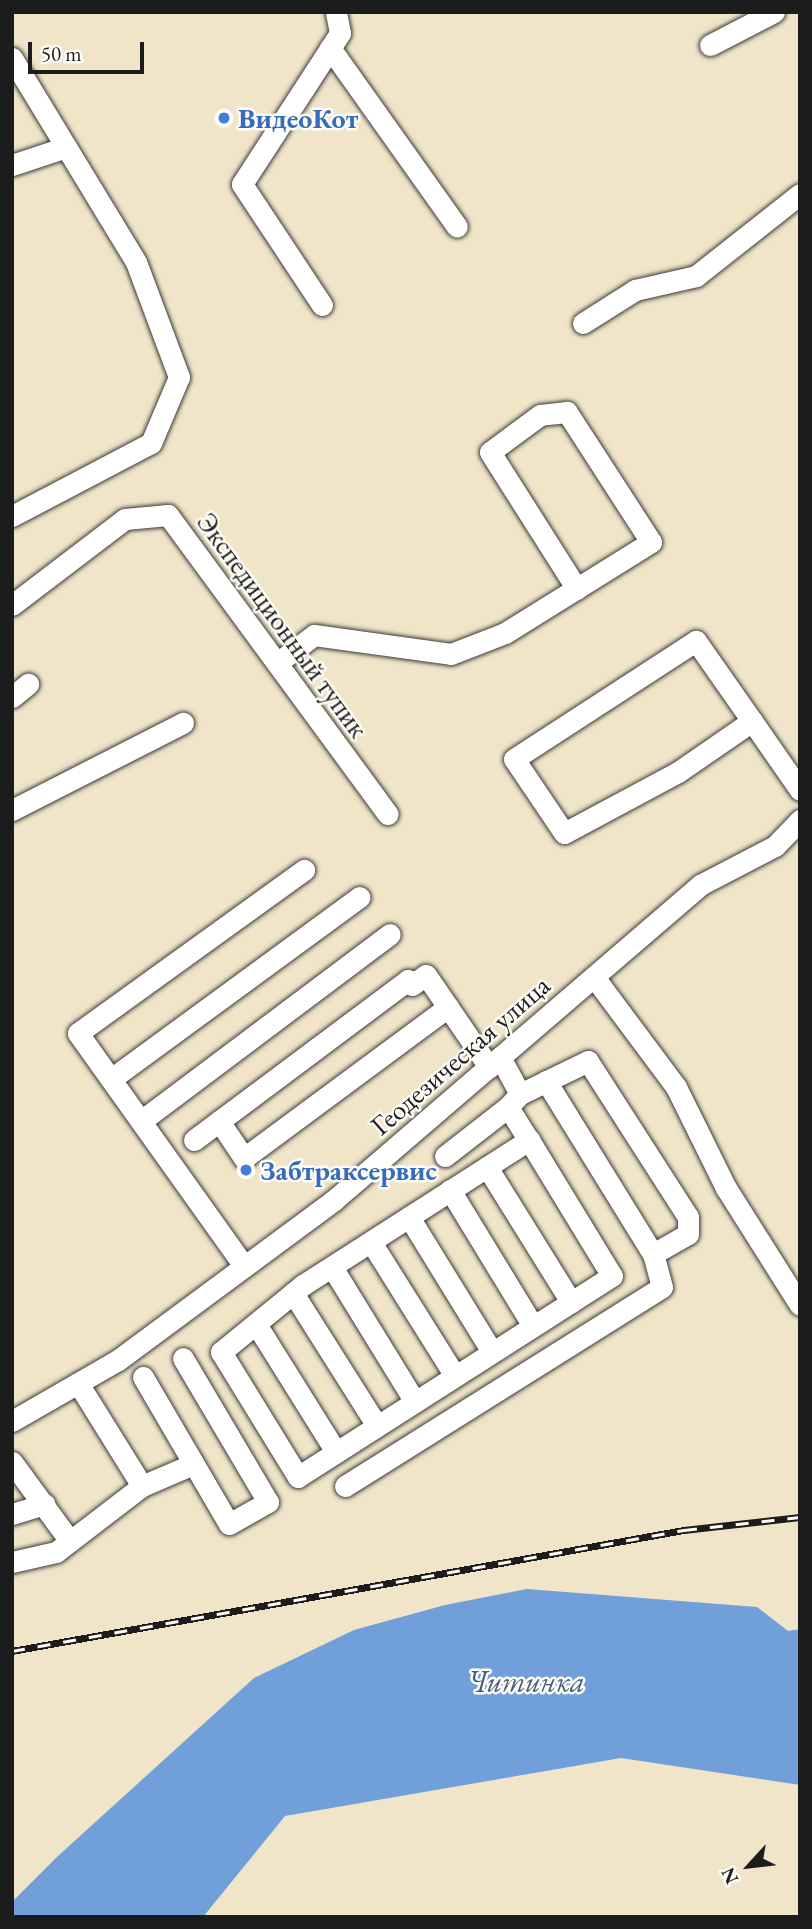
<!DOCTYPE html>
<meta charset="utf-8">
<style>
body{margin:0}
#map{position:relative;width:812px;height:1929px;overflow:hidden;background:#f0e5c9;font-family:"EB Garamond",serif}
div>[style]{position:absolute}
.water>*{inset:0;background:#709fd9}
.roads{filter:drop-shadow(0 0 2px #3c3a36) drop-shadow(0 0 2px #3c3a36)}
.minor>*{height:21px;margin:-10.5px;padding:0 10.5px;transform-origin:10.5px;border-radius:10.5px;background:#fff}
.rail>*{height:7px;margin-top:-3.5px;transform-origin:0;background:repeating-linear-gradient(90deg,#fdfcf7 0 13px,#1c1c1c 0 26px);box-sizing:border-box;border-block:2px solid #1c1c1c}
.dots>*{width:19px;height:19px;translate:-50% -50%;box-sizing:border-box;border:4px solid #fdfcf7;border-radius:50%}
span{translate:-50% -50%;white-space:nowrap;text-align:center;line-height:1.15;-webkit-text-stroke:5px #fdfcf7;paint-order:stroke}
.shop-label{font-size:28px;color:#366cbe;font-weight:700}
.left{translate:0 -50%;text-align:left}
.street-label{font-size:28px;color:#1c1c1c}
.water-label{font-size:30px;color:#465e7a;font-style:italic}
.frame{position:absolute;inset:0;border:14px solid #1c1c1c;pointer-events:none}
.north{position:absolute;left:714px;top:1831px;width:70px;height:70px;-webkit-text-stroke:5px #fdfcf7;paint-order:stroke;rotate:243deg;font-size:19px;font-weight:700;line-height:28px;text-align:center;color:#1c1c1c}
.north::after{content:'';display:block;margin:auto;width:24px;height:32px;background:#1c1c1c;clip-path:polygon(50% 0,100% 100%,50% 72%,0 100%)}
.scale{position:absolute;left:28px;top:42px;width:116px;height:32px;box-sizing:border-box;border:4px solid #1c1c1c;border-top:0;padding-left:9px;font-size:21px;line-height:24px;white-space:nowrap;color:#1c1c1c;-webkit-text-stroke:5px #fdfcf7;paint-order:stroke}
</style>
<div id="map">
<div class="water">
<i style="clip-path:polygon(527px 1589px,757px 1607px,788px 1631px,800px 1629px,800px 1785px,621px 1758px,285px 1816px,203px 1917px,12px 1917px,12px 1902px,58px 1856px,254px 1678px,354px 1630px,445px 1605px)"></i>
</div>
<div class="roads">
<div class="minor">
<i style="left:710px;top:45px;width:72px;rotate:-27.3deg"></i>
<i style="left:330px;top:48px;width:219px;rotate:54.6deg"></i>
<i style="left:12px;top:58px;width:239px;rotate:58.7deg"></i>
<i style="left:136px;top:262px;width:123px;rotate:69.5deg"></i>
<i style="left:179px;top:377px;width:72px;rotate:113deg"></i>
<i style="left:151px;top:443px;width:157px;rotate:152.3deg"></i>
<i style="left:12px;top:165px;width:57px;rotate:-18.4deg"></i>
<i style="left:322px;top:305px;width:145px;rotate:-123.5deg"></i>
<i style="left:242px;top:184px;width:180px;rotate:-57deg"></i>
<i style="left:340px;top:33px;width:21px;rotate:-101deg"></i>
<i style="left:583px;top:323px;width:62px;rotate:-32.4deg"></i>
<i style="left:635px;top:290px;width:63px;rotate:-12.9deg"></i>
<i style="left:696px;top:276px;width:132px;rotate:-38.3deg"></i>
<i style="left:12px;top:605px;width:142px;rotate:-37.3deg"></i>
<i style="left:125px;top:519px;width:43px;rotate:-5.3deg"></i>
<i style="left:168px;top:515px;width:371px;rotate:53.7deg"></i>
<i style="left:277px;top:663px;width:46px;rotate:-37.1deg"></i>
<i style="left:314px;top:635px;width:138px;rotate:7.9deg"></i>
<i style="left:451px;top:654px;width:58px;rotate:-21.3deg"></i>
<i style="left:505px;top:633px;width:172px;rotate:-31.9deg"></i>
<i style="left:651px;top:542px;width:155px;rotate:-122.9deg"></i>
<i style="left:567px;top:412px;width:27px;rotate:174deg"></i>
<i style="left:540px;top:415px;width:62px;rotate:143.5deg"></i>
<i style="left:490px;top:452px;width:162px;rotate:57.6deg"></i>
<i style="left:12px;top:697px;width:21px;rotate:-39deg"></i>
<i style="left:752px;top:721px;width:90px;rotate:145.4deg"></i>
<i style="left:678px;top:772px;width:129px;rotate:151.8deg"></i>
<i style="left:564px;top:833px;width:89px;rotate:-124deg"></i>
<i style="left:514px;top:759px;width:217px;rotate:-33deg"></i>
<i style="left:696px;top:641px;width:98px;rotate:55deg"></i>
<i style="left:752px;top:721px;width:84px;rotate:55.2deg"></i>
<i style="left:12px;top:810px;width:192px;rotate:-27deg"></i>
<i style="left:594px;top:977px;width:137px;rotate:53.3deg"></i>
<i style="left:676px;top:1087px;width:113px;rotate:63.7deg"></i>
<i style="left:726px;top:1188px;width:138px;rotate:57.7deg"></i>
<i style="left:500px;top:1057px;width:42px;rotate:61.6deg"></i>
<i style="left:520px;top:1094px;width:18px;rotate:133deg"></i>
<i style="left:508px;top:1107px;width:39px;rotate:58deg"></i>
<i style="left:529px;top:1140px;width:159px;rotate:58.6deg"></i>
<i style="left:612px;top:1276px;width:373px;rotate:147.4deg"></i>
<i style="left:298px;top:1477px;width:147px;rotate:-121.6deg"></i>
<i style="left:221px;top:1352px;width:106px;rotate:-39.3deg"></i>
<i style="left:303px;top:1285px;width:269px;rotate:-32.7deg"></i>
<i style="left:111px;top:1079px;width:308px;rotate:-36.2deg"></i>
<i style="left:546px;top:1081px;width:203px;rotate:58.3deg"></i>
<i style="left:141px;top:1121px;width:311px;rotate:-36.9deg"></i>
<i style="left:219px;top:1121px;width:45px;rotate:56deg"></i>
<i style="left:244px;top:1158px;width:254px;rotate:-36.5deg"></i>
<i style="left:194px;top:1140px;width:267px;rotate:-36.8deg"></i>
<i style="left:408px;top:980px;width:6px;rotate:51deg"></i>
<i style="left:412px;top:985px;width:17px;rotate:-36deg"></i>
<i style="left:426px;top:975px;width:112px;rotate:55.6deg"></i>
<i style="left:445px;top:1156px;width:80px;rotate:-37.9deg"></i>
<i style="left:487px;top:1167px;width:159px;rotate:58.1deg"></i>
<i style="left:450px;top:1190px;width:159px;rotate:58.6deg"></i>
<i style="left:409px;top:1217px;width:158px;rotate:58.4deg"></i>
<i style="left:371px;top:1242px;width:158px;rotate:57.9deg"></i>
<i style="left:244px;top:1266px;width:286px;rotate:-125.5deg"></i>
<i style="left:78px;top:1033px;width:279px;rotate:-35.8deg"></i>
<i style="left:332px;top:1267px;width:158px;rotate:58.4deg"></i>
<i style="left:293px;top:1293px;width:157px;rotate:57.7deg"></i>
<i style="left:256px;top:1324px;width:151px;rotate:58deg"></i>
<i style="left:143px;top:1377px;width:170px;rotate:59.7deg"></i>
<i style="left:229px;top:1524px;width:45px;rotate:-29.4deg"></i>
<i style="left:268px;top:1502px;width:167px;rotate:-120.6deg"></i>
<i style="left:12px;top:1421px;width:122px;rotate:-29.9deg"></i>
<i style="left:118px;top:1360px;width:269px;rotate:-36.5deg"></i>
<i style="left:334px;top:1200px;width:483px;rotate:-40.7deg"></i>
<i style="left:700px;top:885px;width:85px;rotate:-27.5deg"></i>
<i style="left:775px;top:846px;width:36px;rotate:-46deg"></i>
<i style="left:12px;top:1462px;width:97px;rotate:53.8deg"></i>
<i style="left:142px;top:1486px;width:56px;rotate:-23.3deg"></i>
<i style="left:345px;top:1486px;width:374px;rotate:-32.1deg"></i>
<i style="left:662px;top:1287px;width:34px;rotate:-105deg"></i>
<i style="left:653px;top:1254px;width:40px;rotate:-29.7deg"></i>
<i style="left:688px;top:1234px;width:17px;rotate:-90deg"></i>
<i style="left:688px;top:1217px;width:185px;rotate:-122.7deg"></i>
<i style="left:588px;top:1061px;width:76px;rotate:154.1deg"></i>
<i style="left:12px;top:1514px;width:34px;rotate:-17deg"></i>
<i style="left:12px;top:1562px;width:45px;rotate:-12.8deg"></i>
<i style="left:56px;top:1552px;width:108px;rotate:-37.5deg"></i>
<i style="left:142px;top:1486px;width:121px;rotate:-121.9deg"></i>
</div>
</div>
<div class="rail">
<i style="left:12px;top:1651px;width:683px;rotate:-10.21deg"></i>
<i style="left:684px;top:1530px;width:117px;rotate:-6.4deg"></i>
</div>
<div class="dots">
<i style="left:224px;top:118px;background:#3f7fe0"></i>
<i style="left:246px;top:1170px;background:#3f7fe0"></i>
</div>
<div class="shop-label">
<span class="left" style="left:238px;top:118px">ВидеоКот</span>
<span class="left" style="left:260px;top:1170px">Забтраксервис</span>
</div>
<div class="street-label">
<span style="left:283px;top:625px;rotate:54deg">Экспедиционный тупик</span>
<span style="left:460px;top:1055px;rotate:-41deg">Геодезическая улица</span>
</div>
<div class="water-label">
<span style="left:526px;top:1682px">Читинка</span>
</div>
<div class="frame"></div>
<div class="north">N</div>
<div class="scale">50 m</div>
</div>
